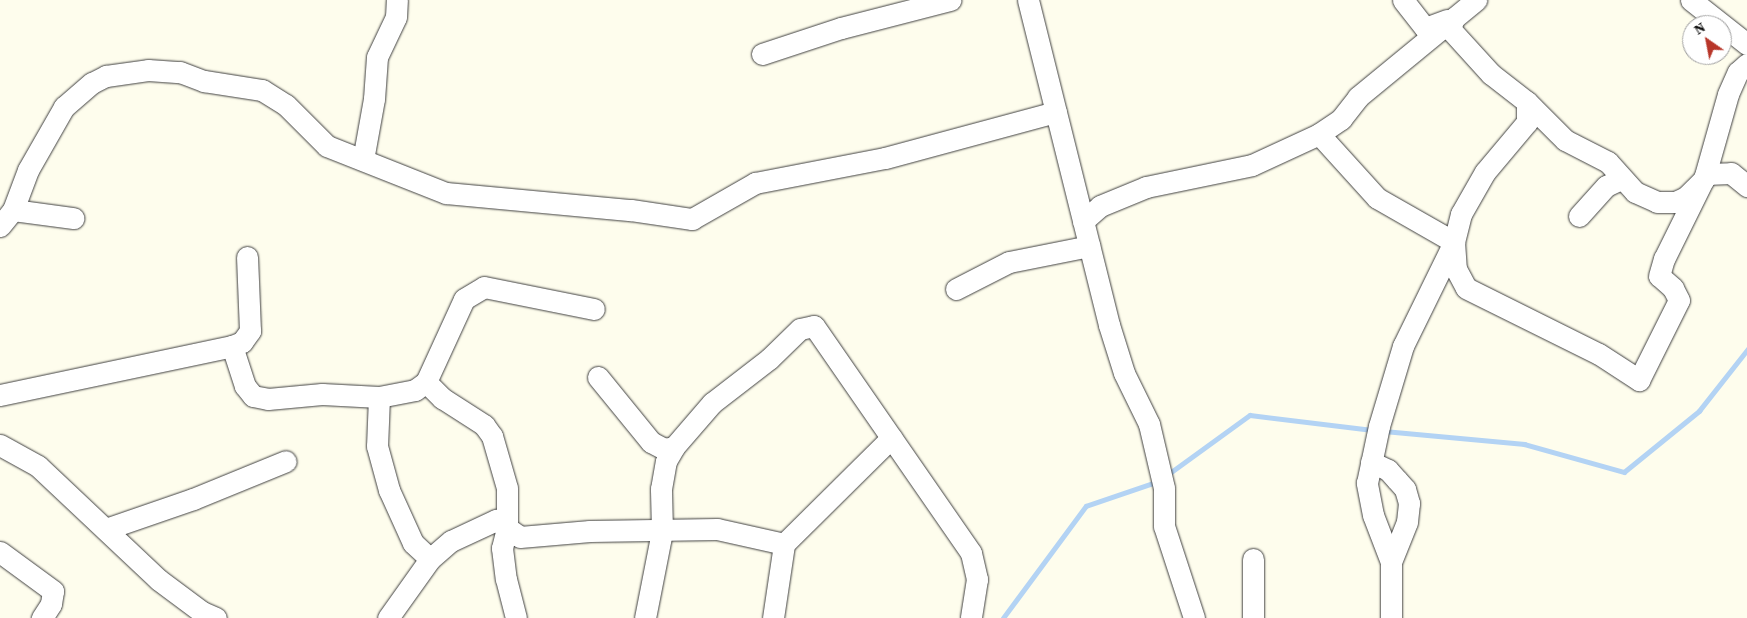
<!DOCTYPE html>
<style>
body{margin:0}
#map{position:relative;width:1747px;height:618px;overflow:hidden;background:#fefded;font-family:"Source Serif 4",serif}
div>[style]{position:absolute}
.stream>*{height:4.5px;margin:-2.25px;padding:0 2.25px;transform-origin:2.25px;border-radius:2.25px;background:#b3d3f4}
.roads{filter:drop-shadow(0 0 1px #404040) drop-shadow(0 0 1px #404040)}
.minor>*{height:21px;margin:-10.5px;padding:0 10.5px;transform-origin:10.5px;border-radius:10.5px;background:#fff}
span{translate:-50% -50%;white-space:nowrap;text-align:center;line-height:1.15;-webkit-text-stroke:5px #fff;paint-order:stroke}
.north{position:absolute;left:1682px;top:15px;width:50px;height:50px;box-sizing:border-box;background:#fff;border:1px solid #9e9e9e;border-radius:50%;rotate:327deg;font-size:14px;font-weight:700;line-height:20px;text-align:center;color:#0d0d0d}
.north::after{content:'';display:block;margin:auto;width:18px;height:22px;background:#b83629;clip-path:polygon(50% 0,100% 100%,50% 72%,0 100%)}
</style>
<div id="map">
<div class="stream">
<i style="left:1384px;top:431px;width:141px;rotate:5.3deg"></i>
<i style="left:1524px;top:444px;width:104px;rotate:15.6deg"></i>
<i style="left:1624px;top:472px;width:97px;rotate:-39.1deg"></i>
<i style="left:1699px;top:411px;width:78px;rotate:-51.8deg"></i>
<i style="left:1167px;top:475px;width:102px;rotate:-35.9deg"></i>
<i style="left:1250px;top:415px;width:123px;rotate:7deg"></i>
<i style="left:1003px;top:618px;width:139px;rotate:-53.5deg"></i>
<i style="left:1086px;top:506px;width:74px;rotate:-18.9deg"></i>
</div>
<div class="roads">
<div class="minor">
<i style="left:1028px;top:0;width:335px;rotate:76deg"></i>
<i style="left:1109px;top:325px;width:50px;rotate:72.6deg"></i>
<i style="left:1124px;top:373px;width:57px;rotate:63.9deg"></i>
<i style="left:1149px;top:424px;width:66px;rotate:76.8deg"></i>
<i style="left:1164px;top:488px;width:38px;rotate:90deg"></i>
<i style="left:1164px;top:526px;width:97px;rotate:71.9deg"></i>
<i style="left:1403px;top:0;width:36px;rotate:52deg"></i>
<i style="left:1425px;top:28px;width:23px;rotate:-20deg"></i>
<i style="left:1691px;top:0;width:71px;rotate:38.2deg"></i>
<i style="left:1454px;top:18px;width:12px;rotate:110deg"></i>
<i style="left:1450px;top:29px;width:61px;rotate:47.7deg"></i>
<i style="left:1491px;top:74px;width:46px;rotate:37.9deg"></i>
<i style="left:1527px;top:102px;width:54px;rotate:45deg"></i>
<i style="left:1565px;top:140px;width:48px;rotate:27.1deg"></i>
<i style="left:1608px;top:162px;width:40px;rotate:48deg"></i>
<i style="left:1635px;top:192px;width:24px;rotate:24deg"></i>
<i style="left:1657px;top:202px;width:18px"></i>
<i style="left:1675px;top:202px;width:12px;rotate:-24deg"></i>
<i style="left:1686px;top:197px;width:25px;rotate:-45deg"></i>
<i style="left:1704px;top:179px;width:88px;rotate:-74.2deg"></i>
<i style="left:1728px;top:94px;width:24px;rotate:-66deg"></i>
<i style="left:1738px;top:72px;width:12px;rotate:-42deg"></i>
<i style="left:762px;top:54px;width:83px;rotate:-18.2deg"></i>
<i style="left:841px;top:28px;width:113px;rotate:-14.4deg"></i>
<i style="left:1319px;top:134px;width:86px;rotate:47.8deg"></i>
<i style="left:1377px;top:198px;width:89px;rotate:29.7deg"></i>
<i style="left:363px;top:160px;width:62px;rotate:-79.8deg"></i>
<i style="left:374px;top:99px;width:42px;rotate:-85.9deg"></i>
<i style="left:377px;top:57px;width:44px;rotate:-64.6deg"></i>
<i style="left:396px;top:17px;width:17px;rotate:-87deg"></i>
<i style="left:13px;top:210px;width:61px;rotate:7.6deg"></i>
<i style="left:1579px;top:216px;width:40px;rotate:-48deg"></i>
<i style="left:1606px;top:186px;width:17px;rotate:-25deg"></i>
<i style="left:1083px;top:221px;width:23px;rotate:-41deg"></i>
<i style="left:1100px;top:206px;width:50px;rotate:-22.4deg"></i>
<i style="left:1146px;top:187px;width:108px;rotate:-11.7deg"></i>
<i style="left:1252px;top:165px;width:74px;rotate:-24.8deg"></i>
<i style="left:1319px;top:134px;width:27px;rotate:-34deg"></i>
<i style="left:1341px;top:119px;width:28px;rotate:-52deg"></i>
<i style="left:1358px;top:97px;width:153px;rotate:-39.4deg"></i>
<i style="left:0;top:226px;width:21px;rotate:-51deg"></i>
<i style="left:13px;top:210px;width:43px;rotate:-69.4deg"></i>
<i style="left:28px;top:170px;width:73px;rotate:-60.3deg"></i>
<i style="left:64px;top:107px;width:37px;rotate:-41deg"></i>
<i style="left:92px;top:83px;width:16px;rotate:-27deg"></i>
<i style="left:106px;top:76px;width:42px;rotate:-8.1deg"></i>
<i style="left:148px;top:70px;width:32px;rotate:4deg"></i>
<i style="left:180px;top:72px;width:26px;rotate:21deg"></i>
<i style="left:204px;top:81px;width:59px;rotate:8.8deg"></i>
<i style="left:262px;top:90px;width:28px;rotate:32deg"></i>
<i style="left:286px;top:105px;width:58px;rotate:45deg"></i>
<i style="left:327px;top:146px;width:128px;rotate:21.6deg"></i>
<i style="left:446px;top:193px;width:186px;rotate:5.3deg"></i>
<i style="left:631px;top:210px;width:62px;rotate:8.4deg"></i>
<i style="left:692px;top:219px;width:73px;rotate:-29.7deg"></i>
<i style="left:755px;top:183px;width:132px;rotate:-10.9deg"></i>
<i style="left:885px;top:158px;width:177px;rotate:-15.1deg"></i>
<i style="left:1454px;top:242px;width:27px;rotate:86deg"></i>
<i style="left:1456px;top:269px;width:21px;rotate:62deg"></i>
<i style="left:1466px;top:288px;width:148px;rotate:26.4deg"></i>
<i style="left:1599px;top:354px;width:48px;rotate:33deg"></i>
<i style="left:1639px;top:380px;width:89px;rotate:-63.4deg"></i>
<i style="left:1679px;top:300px;width:13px;rotate:-117deg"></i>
<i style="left:1673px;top:288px;width:18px;rotate:-139deg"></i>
<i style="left:1659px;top:276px;width:18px;rotate:-74deg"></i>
<i style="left:1664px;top:259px;width:95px;rotate:-63.7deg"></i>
<i style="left:1706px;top:174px;width:25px;rotate:-2deg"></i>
<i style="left:1731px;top:173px;width:21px;rotate:39deg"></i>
<i style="left:956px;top:289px;width:59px;rotate:-27deg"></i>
<i style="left:1009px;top:262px;width:82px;rotate:-11.3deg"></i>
<i style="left:232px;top:346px;width:11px;rotate:-22deg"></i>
<i style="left:242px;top:342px;width:14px;rotate:-54deg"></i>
<i style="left:250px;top:331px;width:74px;rotate:-92.3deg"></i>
<i style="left:598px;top:377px;width:84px;rotate:50.8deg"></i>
<i style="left:651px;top:442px;width:15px;rotate:28deg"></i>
<i style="left:664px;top:449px;width:10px;rotate:-11deg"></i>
<i style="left:426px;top:382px;width:23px;rotate:45deg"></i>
<i style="left:442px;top:398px;width:50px;rotate:32.7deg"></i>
<i style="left:484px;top:425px;width:14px;rotate:54deg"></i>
<i style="left:492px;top:436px;width:54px;rotate:73.9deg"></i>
<i style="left:507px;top:488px;width:40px;rotate:90deg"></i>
<i style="left:507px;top:528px;width:21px;rotate:104deg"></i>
<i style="left:502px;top:548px;width:31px;rotate:83deg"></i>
<i style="left:506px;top:579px;width:40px;rotate:75.6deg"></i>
<i style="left:0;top:395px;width:237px;rotate:-11.9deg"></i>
<i style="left:232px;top:346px;width:42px;rotate:72deg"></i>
<i style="left:245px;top:386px;width:13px;rotate:51deg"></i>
<i style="left:253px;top:396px;width:15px;rotate:11deg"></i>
<i style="left:268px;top:399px;width:54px;rotate:-5.3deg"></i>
<i style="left:322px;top:394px;width:57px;rotate:3deg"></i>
<i style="left:379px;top:397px;width:37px;rotate:-11deg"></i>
<i style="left:415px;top:390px;width:14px;rotate:-36deg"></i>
<i style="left:426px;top:382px;width:91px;rotate:-65.4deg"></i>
<i style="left:464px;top:299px;width:23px;rotate:-31deg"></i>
<i style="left:484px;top:287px;width:112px;rotate:11.3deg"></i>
<i style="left:379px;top:397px;width:49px;rotate:92.3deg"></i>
<i style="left:377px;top:446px;width:46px;rotate:74.7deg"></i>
<i style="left:389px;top:490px;width:58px;rotate:65.6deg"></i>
<i style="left:413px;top:543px;width:23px;rotate:43deg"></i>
<i style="left:0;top:445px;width:43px;rotate:28.9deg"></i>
<i style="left:38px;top:466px;width:166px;rotate:43.3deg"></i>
<i style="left:159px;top:580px;width:54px;rotate:36.7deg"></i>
<i style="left:202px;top:612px;width:15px;rotate:23deg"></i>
<i style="left:1371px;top:462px;width:19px;rotate:25deg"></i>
<i style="left:1388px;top:470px;width:13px;rotate:48deg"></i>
<i style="left:1397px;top:480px;width:12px;rotate:48deg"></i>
<i style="left:1405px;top:489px;width:15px;rotate:74deg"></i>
<i style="left:1409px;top:503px;width:19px;rotate:96deg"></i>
<i style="left:1407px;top:522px;width:43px;rotate:111.8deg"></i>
<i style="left:106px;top:529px;width:92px;rotate:-19deg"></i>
<i style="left:193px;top:499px;width:100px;rotate:-22.2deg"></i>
<i style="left:0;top:552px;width:66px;rotate:36.3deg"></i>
<i style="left:53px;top:591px;width:13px;rotate:99deg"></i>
<i style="left:51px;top:604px;width:17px;rotate:123deg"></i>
<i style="left:1253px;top:559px;width:59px;rotate:90deg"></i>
<i style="left:388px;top:618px;width:72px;rotate:-54.6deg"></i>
<i style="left:430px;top:559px;width:28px;rotate:-41deg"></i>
<i style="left:451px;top:541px;width:50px;rotate:-25deg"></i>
<i style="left:496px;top:520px;width:29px;rotate:35deg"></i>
<i style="left:520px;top:537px;width:70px;rotate:-4.9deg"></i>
<i style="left:590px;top:531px;width:127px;rotate:-0.9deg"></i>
<i style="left:717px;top:529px;width:69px;rotate:12.6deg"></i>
<i style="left:784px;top:544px;width:151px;rotate:-44.7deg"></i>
<i style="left:645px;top:618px;width:89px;rotate:-78.9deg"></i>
<i style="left:662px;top:531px;width:42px;rotate:-91.4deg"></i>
<i style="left:661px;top:489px;width:28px;rotate:-80deg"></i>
<i style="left:666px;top:461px;width:16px;rotate:-60deg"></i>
<i style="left:674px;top:447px;width:58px;rotate:-49.2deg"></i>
<i style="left:712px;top:403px;width:72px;rotate:-37.7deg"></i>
<i style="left:769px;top:359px;width:43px;rotate:-44.1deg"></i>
<i style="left:800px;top:329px;width:14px;rotate:-12deg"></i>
<i style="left:814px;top:326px;width:276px;rotate:55.3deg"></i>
<i style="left:971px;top:553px;width:27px;rotate:77deg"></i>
<i style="left:977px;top:579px;width:39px;rotate:99deg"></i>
<i style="left:773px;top:618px;width:75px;rotate:-81.5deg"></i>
<i style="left:1391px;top:618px;width:56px;rotate:-90deg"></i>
<i style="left:1391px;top:562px;width:50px;rotate:-111deg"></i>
<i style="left:1373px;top:515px;width:33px;rotate:-101deg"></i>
<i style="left:1367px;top:483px;width:58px;rotate:-78.1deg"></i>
<i style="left:1379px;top:426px;width:84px;rotate:-73.3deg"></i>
<i style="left:1403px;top:346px;width:116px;rotate:-63.9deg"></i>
<i style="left:1454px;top:242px;width:29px;rotate:-76deg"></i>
<i style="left:1461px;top:214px;width:48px;rotate:-60.3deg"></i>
<i style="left:1485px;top:172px;width:65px;rotate:-50deg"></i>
<i style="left:1527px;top:122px;width:20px;rotate:-90deg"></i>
</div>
</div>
<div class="north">N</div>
</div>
